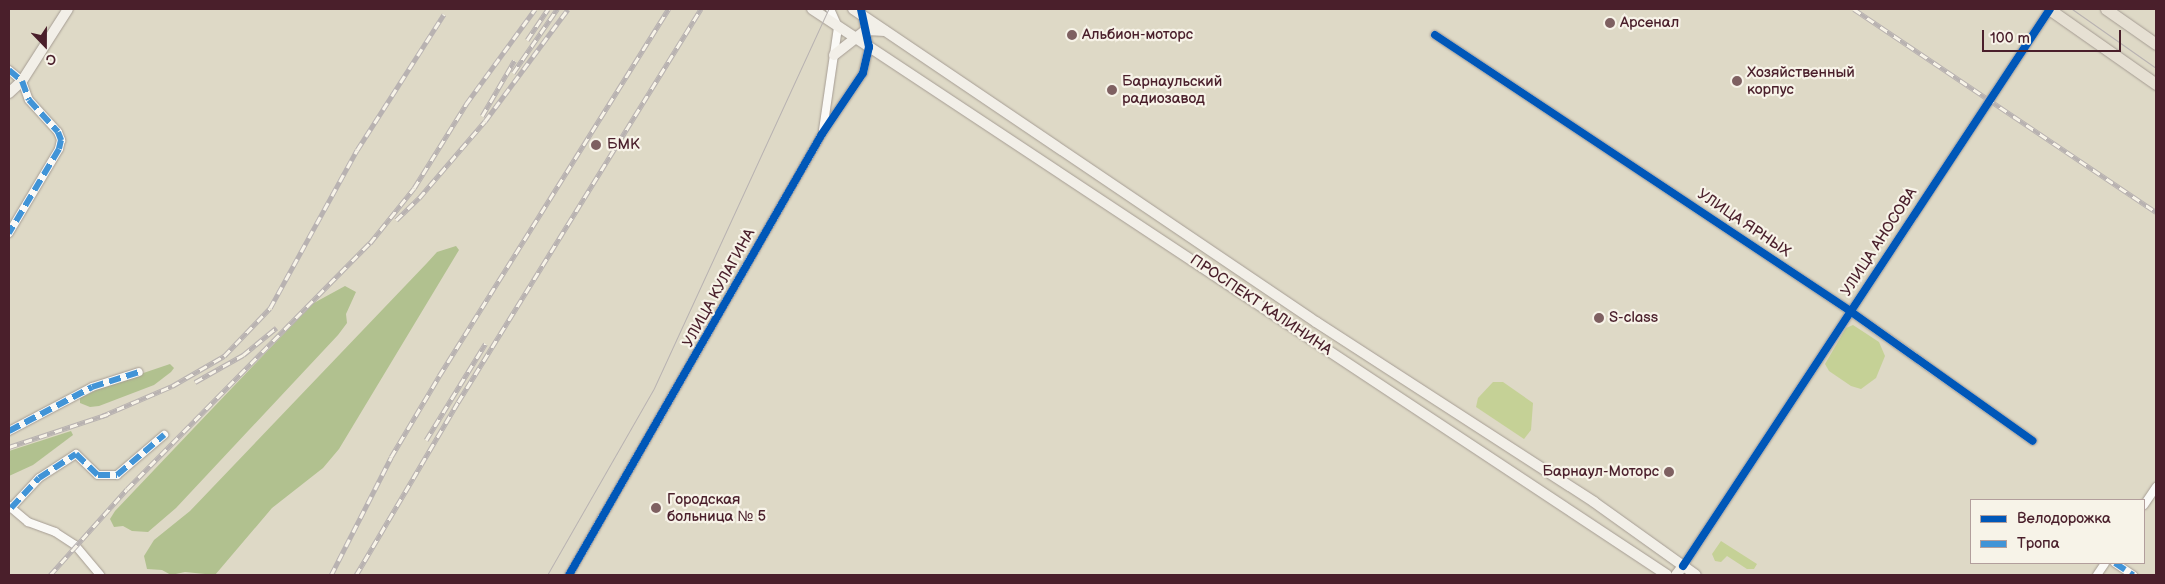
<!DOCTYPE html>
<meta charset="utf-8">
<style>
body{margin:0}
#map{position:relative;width:2165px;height:584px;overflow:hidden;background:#ded9c6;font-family:"Balsamiq Sans",sans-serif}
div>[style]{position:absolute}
.green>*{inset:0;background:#c5d196}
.forest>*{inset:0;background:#b1c18f}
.roads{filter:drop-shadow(0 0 1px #a59c93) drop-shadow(0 0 1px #a59c93)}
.street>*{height:8px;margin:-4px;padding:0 4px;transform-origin:4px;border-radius:4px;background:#faf9f6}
.secondary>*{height:10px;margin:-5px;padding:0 5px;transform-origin:5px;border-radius:5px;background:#f2efe8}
.primary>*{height:11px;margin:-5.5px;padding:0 5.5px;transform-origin:5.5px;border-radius:5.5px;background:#e6e0d3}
.tram>*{height:1px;margin:-0.5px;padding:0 0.5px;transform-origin:0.5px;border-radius:0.5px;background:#b8b2b1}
.rail>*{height:4.5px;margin-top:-2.25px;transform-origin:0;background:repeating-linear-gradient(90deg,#f7f3e8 0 8px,#b8b2b1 0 16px);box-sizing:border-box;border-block:1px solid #b8b2b1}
.quiet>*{height:6px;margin-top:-3px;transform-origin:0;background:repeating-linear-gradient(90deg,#4194d7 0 12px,transparent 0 18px)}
.cycleway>*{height:8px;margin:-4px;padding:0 4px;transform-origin:4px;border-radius:4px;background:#0057b8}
.dots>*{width:14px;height:14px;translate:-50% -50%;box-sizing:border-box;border:2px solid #f7f3e8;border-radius:50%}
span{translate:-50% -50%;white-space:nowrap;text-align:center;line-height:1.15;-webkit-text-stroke:4.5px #f7f3e8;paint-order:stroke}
.poi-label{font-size:15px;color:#4a1f2b}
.left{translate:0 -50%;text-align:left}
.right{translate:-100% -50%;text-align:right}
.street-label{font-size:15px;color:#4a1f2b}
.frame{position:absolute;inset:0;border:10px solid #4a1f2b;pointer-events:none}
.legend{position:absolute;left:1970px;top:499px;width:175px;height:65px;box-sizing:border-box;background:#f7f3e8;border:1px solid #b29e9c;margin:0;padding:6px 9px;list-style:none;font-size:15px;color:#4a1f2b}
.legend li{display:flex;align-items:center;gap:10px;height:25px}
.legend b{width:25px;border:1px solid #b29e9c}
.north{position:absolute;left:20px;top:20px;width:50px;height:50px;-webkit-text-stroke:4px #f7f3e8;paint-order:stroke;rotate:158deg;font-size:14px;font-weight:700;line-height:20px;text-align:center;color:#4a1f2b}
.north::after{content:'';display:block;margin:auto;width:18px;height:22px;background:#4a1f2b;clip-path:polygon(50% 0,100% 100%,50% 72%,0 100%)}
.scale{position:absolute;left:1982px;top:30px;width:139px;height:22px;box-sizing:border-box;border:2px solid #4a1f2b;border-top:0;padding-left:6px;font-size:15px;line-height:18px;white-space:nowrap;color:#4a1f2b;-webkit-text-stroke:4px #f7f3e8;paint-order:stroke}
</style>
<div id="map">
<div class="green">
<i style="clip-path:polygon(1853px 325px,1879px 342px,1885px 356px,1876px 378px,1861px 389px,1851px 386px,1829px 371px,1825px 364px,1846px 328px)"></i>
<i style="clip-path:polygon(1493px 382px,1503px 382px,1533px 403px,1531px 430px,1524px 439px,1476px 407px,1478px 398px)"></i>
<i style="clip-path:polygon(1721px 541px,1757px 564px,1754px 569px,1747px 569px,1727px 556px,1721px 562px,1715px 561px,1712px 554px)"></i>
</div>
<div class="forest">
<i style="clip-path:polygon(456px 246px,459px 250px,339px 449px,323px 468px,272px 508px,215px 575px,185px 572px,171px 575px,162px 570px,147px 569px,144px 556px,154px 540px,190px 511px,427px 263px,437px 252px)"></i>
<i style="clip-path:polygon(345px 286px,356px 292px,346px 314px,347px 323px,338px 335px,176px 508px,148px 532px,132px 531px,123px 526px,114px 527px,110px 519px,115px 511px,312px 304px)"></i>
<i style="clip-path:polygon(170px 364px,174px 368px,171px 372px,154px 385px,99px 406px,90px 407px,80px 403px,80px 398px,105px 386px)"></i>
<i style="clip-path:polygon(71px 431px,73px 435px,33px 465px,9px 476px,9px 451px)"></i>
</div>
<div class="roads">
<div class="street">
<i style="left:1435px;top:35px;width:498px;rotate:33.6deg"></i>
<i style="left:1850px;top:311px;width:224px;rotate:35.4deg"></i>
<i style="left:9px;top:70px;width:17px;rotate:40deg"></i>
<i style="left:22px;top:81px;width:20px;rotate:70deg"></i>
<i style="left:29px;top:100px;width:43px;rotate:47.8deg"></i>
<i style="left:58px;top:132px;width:9px;rotate:69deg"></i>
<i style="left:61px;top:140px;width:9px;rotate:103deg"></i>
<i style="left:59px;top:149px;width:98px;rotate:120.8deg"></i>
<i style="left:823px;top:130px;width:104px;rotate:-81.7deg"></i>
<i style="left:838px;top:27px;width:20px;rotate:-114deg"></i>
<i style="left:9px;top:431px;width:94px;rotate:-27.9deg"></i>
<i style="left:92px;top:387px;width:49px;rotate:-17.7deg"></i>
<i style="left:2144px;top:505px;width:22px;rotate:-56deg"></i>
<i style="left:9px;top:506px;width:25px;rotate:40deg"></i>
<i style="left:28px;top:522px;width:29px;rotate:20deg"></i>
<i style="left:55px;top:532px;width:24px;rotate:33deg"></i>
<i style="left:75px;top:545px;width:39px;rotate:50deg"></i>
<i style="left:11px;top:508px;width:41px;rotate:-47deg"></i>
<i style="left:39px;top:478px;width:44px;rotate:-33deg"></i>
<i style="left:76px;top:454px;width:30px;rotate:44deg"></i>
<i style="left:98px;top:475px;width:19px"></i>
<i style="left:117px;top:475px;width:62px;rotate:-40.4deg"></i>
<i style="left:2115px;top:563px;width:22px;rotate:34deg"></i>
<i style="left:1683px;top:566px;width:667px;rotate:-56.62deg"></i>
<i style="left:569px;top:575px;width:508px;rotate:-60.16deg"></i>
<i style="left:822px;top:134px;width:73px;rotate:-56.1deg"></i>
<i style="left:863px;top:73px;width:27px;rotate:-77deg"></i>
<i style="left:869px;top:47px;width:34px;rotate:-102deg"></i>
<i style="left:2097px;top:575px;width:14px;rotate:-56deg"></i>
</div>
<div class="secondary">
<i style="left:812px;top:9px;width:1025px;rotate:33.5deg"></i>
<i style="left:853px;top:9px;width:559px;rotate:34.06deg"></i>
<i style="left:1316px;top:322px;width:331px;rotate:32.9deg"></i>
<i style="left:1594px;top:502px;width:125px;rotate:35.6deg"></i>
<i style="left:834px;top:55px;width:41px;rotate:-38deg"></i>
<i style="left:866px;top:30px;width:19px;rotate:3deg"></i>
<i style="left:9px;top:93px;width:18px;rotate:-43deg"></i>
<i style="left:22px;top:81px;width:85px;rotate:-57.4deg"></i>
<i style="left:1676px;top:575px;width:11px;rotate:-52deg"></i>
</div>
<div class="primary">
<i style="left:2049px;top:9px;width:131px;rotate:35deg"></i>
<i style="left:2106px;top:9px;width:61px;rotate:35deg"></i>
</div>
</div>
<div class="tram">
<i style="left:2072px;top:9px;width:103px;rotate:35.1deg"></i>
<i style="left:547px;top:575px;width:215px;rotate:-60.2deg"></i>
<i style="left:654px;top:388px;width:417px;rotate:-65.3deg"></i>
</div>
<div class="rail">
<i style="left:1854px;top:9px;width:364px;rotate:33.9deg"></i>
<i style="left:527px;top:40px;width:37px;rotate:-56deg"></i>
<i style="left:513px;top:73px;width:78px;rotate:-55.5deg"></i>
<i style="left:482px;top:116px;width:64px;rotate:-59.8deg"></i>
<i style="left:396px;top:220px;width:32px;rotate:-44deg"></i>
<i style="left:419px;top:198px;width:101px;rotate:-49.4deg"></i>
<i style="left:485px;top:121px;width:139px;rotate:-53.5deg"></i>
<i style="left:195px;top:382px;width:55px;rotate:-29.4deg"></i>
<i style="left:243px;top:355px;width:43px;rotate:-39.3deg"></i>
<i style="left:102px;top:416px;width:76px;rotate:-23.2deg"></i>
<i style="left:172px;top:386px;width:60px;rotate:-30deg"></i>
<i style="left:224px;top:356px;width:66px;rotate:-46.2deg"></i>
<i style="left:270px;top:308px;width:180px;rotate:-61.2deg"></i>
<i style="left:357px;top:150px;width:161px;rotate:-57.4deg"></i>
<i style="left:426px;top:440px;width:113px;rotate:-58.4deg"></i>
<i style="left:9px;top:447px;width:104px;rotate:-18.4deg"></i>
<i style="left:50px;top:575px;width:115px;rotate:-48.2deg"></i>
<i style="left:127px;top:489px;width:346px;rotate:-45.4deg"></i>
<i style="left:370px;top:243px;width:70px;rotate:-51.3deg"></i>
<i style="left:414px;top:188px;width:99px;rotate:-58.2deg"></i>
<i style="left:466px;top:104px;width:117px;rotate:-54deg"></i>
<i style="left:331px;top:575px;width:132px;rotate:-63deg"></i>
<i style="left:391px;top:457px;width:94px;rotate:-59.3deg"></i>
<i style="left:439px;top:376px;width:433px;rotate:-58deg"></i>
<i style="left:356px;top:575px;width:201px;rotate:-59.5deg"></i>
<i style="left:458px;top:402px;width:462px;rotate:-58.3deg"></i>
</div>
<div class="quiet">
<i style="left:9px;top:70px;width:17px;rotate:40deg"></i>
<i style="left:22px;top:81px;width:20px;rotate:70deg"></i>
<i style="left:29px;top:100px;width:43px;rotate:47.8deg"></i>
<i style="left:58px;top:132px;width:9px;rotate:69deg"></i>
<i style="left:61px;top:140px;width:9px;rotate:103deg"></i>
<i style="left:59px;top:149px;width:98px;rotate:120.8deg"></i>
<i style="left:9px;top:431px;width:94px;rotate:-27.9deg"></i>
<i style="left:92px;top:387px;width:49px;rotate:-17.7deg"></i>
<i style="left:11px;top:508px;width:41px;rotate:-47deg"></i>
<i style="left:39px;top:478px;width:44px;rotate:-33deg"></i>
<i style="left:76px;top:454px;width:30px;rotate:44deg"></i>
<i style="left:98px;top:475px;width:19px"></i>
<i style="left:117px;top:475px;width:62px;rotate:-40.4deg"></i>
<i style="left:2115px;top:563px;width:22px;rotate:34deg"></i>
</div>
<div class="cycleway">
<i style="left:1435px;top:35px;width:498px;rotate:33.6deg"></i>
<i style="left:1850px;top:311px;width:224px;rotate:35.4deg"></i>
<i style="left:1683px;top:566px;width:667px;rotate:-56.62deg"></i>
<i style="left:569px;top:575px;width:508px;rotate:-60.16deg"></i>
<i style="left:822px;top:134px;width:73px;rotate:-56.1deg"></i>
<i style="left:863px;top:73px;width:27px;rotate:-77deg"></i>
<i style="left:869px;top:47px;width:39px;rotate:-102deg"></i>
</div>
<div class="dots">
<i style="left:1610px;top:23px;background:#7e6061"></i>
<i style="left:1072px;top:35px;background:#7e6061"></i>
<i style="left:1737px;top:81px;background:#7e6061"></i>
<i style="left:1112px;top:90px;background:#7e6061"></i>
<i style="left:596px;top:145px;background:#7e6061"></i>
<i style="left:1599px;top:318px;background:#7e6061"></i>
<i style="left:1669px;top:472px;background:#7e6061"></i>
<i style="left:656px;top:508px;background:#7e6061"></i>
</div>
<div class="poi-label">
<span class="left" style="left:1620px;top:23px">Арсенал</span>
<span class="left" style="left:1082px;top:35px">Альбион-моторс</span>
<span class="left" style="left:1747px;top:81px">Хозяйственный<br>корпус</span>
<span class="left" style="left:1122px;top:90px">Барнаульский<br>радиозавод</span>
<span class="left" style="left:607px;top:145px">БМК</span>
<span class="left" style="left:1609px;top:318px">S-class</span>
<span class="right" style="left:1659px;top:472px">Барнаул-Моторс</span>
<span class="left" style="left:667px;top:508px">Городская<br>больница № 5</span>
</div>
<div class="street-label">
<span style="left:1744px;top:223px;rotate:34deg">УЛИЦА ЯРНЫХ</span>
<span style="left:1879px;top:242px;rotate:-57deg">УЛИЦА АНОСОВА</span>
<span style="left:719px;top:288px;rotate:-61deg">УЛИЦА КУЛАГИНА</span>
<span style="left:1261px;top:305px;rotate:34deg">ПРОСПЕКТ КАЛИНИНА</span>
</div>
<div class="frame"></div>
<ul class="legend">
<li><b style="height:6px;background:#0057b8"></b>Велодорожка</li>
<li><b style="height:6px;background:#4194d7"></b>Тропа</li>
</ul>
<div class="north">С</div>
<div class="scale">100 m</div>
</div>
